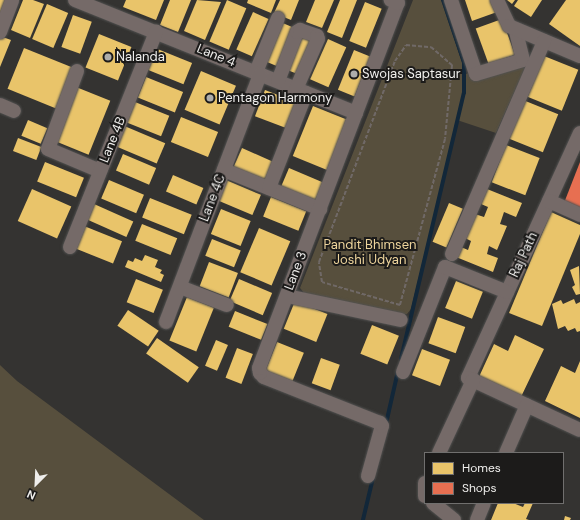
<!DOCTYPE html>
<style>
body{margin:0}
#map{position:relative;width:580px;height:520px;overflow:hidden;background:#343331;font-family:"DM Sans",sans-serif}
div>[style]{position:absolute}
.green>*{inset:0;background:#574f3d}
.homes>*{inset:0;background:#e9c46a;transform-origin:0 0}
.shops>*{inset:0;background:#e76f51}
.stream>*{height:3.5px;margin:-1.75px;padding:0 1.75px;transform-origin:1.75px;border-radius:1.75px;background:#122739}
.path>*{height:2px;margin-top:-1px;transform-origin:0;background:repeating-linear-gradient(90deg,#706967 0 4px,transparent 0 6px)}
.roads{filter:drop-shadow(0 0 1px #515150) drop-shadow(0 0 1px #515150)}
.minor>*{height:14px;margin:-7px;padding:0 7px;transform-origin:7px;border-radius:7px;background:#756a68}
.dots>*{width:11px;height:11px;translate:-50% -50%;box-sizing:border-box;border:2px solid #1c1b1a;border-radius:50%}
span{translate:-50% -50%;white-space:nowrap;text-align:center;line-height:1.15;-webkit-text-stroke:4px #1c1b1a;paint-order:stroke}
.street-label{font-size:13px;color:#efeeec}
.poi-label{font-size:13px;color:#efeeec}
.left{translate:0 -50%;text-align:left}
.park-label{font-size:13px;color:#edd49c}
.legend{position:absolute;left:424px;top:452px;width:140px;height:52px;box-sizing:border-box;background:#1c1b1a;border:1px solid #706f6e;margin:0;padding:5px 7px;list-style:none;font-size:12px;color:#efeeec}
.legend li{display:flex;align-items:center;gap:8px;height:20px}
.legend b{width:20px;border:1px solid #706f6e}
.north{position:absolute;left:16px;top:464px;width:40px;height:40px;-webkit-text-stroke:3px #1c1b1a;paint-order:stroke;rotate:204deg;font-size:11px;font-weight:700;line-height:16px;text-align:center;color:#efeeec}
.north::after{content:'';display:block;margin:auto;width:14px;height:18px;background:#efeeec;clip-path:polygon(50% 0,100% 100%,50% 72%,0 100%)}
</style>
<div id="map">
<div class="green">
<i style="clip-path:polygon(413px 0,441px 0,466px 74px,518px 57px,526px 66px,496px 133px,457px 120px,411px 309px,407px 314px,400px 314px,305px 294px,300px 288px)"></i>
<i style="clip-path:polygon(0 365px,17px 381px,204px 520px,0 520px)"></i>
</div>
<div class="homes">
<i style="clip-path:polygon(0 0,8px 0,0 19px)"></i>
<i style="clip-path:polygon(23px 0,33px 0,44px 4px,30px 38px,11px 30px)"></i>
<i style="clip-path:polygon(126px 0,164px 0,156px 20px,123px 7px)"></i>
<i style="clip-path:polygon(170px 0,191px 0,178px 32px,160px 25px)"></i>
<i style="clip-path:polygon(197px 0,221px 2px,205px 40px,184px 31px)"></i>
<i style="left:227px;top:0;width:21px;height:45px;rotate:23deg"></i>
<i style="clip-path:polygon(248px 0,276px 0,271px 13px,247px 3px)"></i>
<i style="clip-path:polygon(280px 0,299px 0,291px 20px,274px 13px)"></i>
<i style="clip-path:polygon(315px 0,334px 0,322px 28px,306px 22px)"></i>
<i style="clip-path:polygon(340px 0,357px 0,342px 38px,327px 32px)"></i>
<i style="clip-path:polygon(465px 0,493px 0,497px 12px,472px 21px)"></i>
<i style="clip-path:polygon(507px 0,515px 0,512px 4px)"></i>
<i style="clip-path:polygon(518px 0,542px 0,531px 17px,514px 6px)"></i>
<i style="clip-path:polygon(566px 0,580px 0,580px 46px,549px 24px)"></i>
<i style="left:365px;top:2px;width:18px;height:42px;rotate:22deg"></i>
<i style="left:47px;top:4px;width:23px;height:38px;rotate:23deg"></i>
<i style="left:253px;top:12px;width:17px;height:41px;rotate:24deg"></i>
<i style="left:73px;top:15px;width:20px;height:34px;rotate:20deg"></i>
<i style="left:502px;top:19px;width:38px;height:28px;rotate:70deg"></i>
<i style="left:278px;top:21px;width:21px;height:42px;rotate:23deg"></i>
<i style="left:300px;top:32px;width:18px;height:40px;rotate:22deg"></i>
<i style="left:99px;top:34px;width:35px;height:36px;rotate:22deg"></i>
<i style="clip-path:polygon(0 36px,11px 40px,0 67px)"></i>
<i style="left:328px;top:39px;width:20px;height:44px;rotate:24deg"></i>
<i style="left:24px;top:48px;width:55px;height:44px;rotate:22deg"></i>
<i style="left:155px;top:48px;width:40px;height:23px;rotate:22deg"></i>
<i style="left:354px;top:50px;width:18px;height:43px;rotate:22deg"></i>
<i style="left:544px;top:56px;width:37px;height:44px;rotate:22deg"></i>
<i style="left:201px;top:71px;width:38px;height:42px;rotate:23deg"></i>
<i style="left:146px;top:77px;width:40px;height:22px;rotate:22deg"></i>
<i style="left:76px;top:87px;width:37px;height:58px;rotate:22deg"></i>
<i style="left:265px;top:90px;width:34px;height:28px;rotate:21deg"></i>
<i style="left:523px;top:100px;width:38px;height:41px;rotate:22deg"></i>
<i style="left:135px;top:102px;width:37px;height:22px;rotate:22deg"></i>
<i style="left:313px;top:106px;width:37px;height:54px;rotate:22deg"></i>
<i style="left:181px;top:117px;width:40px;height:27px;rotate:22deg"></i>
<i style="left:28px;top:120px;width:21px;height:17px;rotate:23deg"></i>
<i style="left:122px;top:125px;width:47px;height:22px;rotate:23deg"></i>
<i style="left:18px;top:138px;width:25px;height:14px;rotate:21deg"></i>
<i style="left:506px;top:145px;width:36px;height:40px;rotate:21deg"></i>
<i style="left:242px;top:148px;width:37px;height:21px;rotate:24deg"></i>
<i style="left:123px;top:154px;width:36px;height:18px;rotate:23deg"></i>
<i style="left:45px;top:162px;width:42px;height:21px;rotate:22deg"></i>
<i style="left:289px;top:168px;width:39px;height:22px;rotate:23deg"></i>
<i style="left:173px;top:175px;width:33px;height:18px;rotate:23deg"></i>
<i style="left:109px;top:180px;width:38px;height:20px;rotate:23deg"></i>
<i style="left:226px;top:180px;width:38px;height:22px;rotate:23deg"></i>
<i style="left:32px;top:189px;width:43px;height:35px;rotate:24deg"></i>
<i style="clip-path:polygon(487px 189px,522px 203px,516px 217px,504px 212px,500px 224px,507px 226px,497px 250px,489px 246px,487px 254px,498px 258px,493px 272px,456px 257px,461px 247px,468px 250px,471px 241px,465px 238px,475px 214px,484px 217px,488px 207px,481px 204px)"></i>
<i style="left:271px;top:197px;width:38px;height:21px;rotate:22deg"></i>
<i style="left:150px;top:198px;width:45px;height:21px;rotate:22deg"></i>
<i style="left:449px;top:203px;width:15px;height:42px;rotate:23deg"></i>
<i style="left:94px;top:204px;width:43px;height:17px;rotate:24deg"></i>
<i style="left:221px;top:209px;width:32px;height:27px;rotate:22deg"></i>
<i style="clip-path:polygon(551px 212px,580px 225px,580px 234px,542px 326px,509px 313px)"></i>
<i style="left:142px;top:224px;width:38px;height:18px;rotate:22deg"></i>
<i style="left:84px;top:226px;width:41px;height:24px;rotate:22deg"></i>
<i style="left:259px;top:228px;width:34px;height:48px;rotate:23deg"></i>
<i style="left:212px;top:239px;width:31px;height:18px;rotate:22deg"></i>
<i style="clip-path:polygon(145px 255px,158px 260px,155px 267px,162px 270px,160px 273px,164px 275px,161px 282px,125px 267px,128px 260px,133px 262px,135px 258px,142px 261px)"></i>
<i style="left:209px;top:262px;width:31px;height:26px;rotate:21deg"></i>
<i style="clip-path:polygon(579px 266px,580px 294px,576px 295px,572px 287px,575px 285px,570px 270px)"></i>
<i style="left:136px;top:279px;width:29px;height:25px;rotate:22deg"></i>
<i style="left:239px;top:279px;width:36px;height:24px;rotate:23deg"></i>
<i style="left:456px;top:281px;width:29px;height:29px;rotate:22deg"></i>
<i style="left:187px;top:297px;width:29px;height:47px;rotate:22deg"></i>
<i style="clip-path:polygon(574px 299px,576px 304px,580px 302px,580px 331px,577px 332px,575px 328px,568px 331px,565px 326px,558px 329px,552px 304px,561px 300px,563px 304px)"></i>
<i style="left:295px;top:301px;width:35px;height:30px;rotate:22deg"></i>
<i style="left:128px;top:310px;width:37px;height:19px;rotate:34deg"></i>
<i style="left:235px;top:311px;width:35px;height:17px;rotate:22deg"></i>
<i style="left:438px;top:317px;width:29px;height:28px;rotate:20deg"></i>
<i style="left:372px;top:325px;width:29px;height:31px;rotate:22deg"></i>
<i style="clip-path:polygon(515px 335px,544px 349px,520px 399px,478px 379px,494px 344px,508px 351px)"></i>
<i style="left:157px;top:338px;width:51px;height:19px;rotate:35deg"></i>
<i style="left:216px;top:340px;width:13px;height:28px;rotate:23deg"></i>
<i style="left:277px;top:342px;width:29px;height:32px;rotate:22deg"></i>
<i style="left:237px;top:348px;width:17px;height:32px;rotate:21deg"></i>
<i style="left:422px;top:349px;width:30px;height:28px;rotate:21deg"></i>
<i style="left:321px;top:358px;width:20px;height:27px;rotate:20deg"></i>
<i style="clip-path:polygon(580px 361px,580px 418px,545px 401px,561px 366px,575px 373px)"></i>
<i style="clip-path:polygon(498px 503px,513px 503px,523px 507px,525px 503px,533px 503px,526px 519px,529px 520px,491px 520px)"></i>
<i style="clip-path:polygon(565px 516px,571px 518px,570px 520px,564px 520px)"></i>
</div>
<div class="shops">
<i style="clip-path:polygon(580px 162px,580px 209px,564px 203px)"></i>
</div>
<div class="stream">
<i style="left:401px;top:359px;width:273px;rotate:-76.7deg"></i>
<i style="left:464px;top:93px;width:30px;rotate:-90deg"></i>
<i style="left:464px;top:63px;width:66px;rotate:-108.4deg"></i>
<i style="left:386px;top:424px;width:54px;rotate:-77.2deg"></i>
<i style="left:363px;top:520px;width:43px;rotate:-76.6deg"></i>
</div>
<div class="path">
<i style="left:406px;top:45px;width:25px;rotate:5deg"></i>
<i style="left:431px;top:47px;width:28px;rotate:41deg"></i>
<i style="left:452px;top:65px;width:74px;rotate:95.4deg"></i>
<i style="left:445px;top:139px;width:172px;rotate:105.2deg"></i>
<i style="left:400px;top:305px;width:81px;rotate:-163.6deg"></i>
<i style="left:322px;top:282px;width:20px;rotate:-99deg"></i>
<i style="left:319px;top:262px;width:215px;rotate:-69.3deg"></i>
<i style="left:395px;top:61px;width:19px;rotate:-55deg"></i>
</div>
<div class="roads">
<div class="minor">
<i style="left:75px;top:0;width:303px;rotate:21.9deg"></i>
<i style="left:451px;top:0;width:78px;rotate:71.3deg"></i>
<i style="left:476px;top:74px;width:49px;rotate:-16.6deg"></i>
<i style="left:523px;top:60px;width:30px;rotate:-104deg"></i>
<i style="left:497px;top:0;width:29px;rotate:65deg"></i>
<i style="left:509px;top:26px;width:77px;rotate:22.9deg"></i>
<i style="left:0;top:32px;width:34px;rotate:-69deg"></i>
<i style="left:77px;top:71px;width:83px;rotate:110.4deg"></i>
<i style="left:48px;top:149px;width:56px;rotate:22.9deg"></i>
<i style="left:256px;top:72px;width:58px;rotate:-67.8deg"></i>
<i style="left:278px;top:81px;width:53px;rotate:-68.8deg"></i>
<i style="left:297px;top:32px;width:4px;rotate:-34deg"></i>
<i style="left:300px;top:30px;width:18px;rotate:19deg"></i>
<i style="left:317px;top:36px;width:3px;rotate:72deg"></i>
<i style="left:318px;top:39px;width:55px;rotate:113.7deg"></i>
<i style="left:0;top:105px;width:15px;rotate:23deg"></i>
<i style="left:580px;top:133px;width:269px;rotate:114.6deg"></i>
<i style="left:468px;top:378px;width:123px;rotate:24.9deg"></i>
<i style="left:224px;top:170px;width:104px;rotate:22.1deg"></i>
<i style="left:269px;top:188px;width:102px;rotate:-68.7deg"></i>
<i style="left:549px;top:201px;width:34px;rotate:24deg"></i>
<i style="left:70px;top:247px;width:232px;rotate:-68.2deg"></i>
<i style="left:452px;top:254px;width:232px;rotate:-66.6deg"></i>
<i style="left:180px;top:287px;width:50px;rotate:21deg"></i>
<i style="left:287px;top:296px;width:116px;rotate:11.9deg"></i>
<i style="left:166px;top:322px;width:265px;rotate:-69.2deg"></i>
<i style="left:403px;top:372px;width:113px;rotate:-68.2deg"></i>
<i style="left:445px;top:267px;width:67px;rotate:22deg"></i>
<i style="left:439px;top:453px;width:81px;rotate:-65deg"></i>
<i style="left:506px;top:453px;width:52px;rotate:-66.4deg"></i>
<i style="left:368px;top:476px;width:52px;rotate:-74.4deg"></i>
<i style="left:382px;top:426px;width:4px;rotate:-124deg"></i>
<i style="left:380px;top:423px;width:125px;rotate:-158.4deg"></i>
<i style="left:264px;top:377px;width:6px;rotate:-135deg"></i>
<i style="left:260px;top:373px;width:5px;rotate:-101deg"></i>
<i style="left:259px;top:368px;width:391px;rotate:-69.2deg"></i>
<i style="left:398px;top:3px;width:8px;rotate:-157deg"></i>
<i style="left:425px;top:483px;width:13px;rotate:90deg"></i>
<i style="left:433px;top:503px;width:27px;rotate:39deg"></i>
<i style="left:477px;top:520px;width:18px;rotate:-68deg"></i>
</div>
</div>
<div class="dots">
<i style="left:108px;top:57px;background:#aeadab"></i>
<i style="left:354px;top:74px;background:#aeadab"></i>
<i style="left:210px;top:98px;background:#aeadab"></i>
</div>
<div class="street-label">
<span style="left:216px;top:56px;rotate:22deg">Lane 4</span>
<span style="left:113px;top:140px;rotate:-68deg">Lane 4B</span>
<span style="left:213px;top:198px;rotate:-69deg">Lane 4C</span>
<span style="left:524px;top:255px;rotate:-65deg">Raj Path</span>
<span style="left:296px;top:271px;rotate:-69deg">Lane 3</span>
</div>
<div class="poi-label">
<span class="left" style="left:116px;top:57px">Nalanda</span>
<span class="left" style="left:362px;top:74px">Swojas Saptasur</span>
<span class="left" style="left:218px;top:98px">Pentagon Harmony</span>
</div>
<div class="park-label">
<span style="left:370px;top:253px">Pandit Bhimsen<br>Joshi Udyan</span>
</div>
<ul class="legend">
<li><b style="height:11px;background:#e9c46a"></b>Homes</li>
<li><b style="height:11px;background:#e76f51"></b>Shops</li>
</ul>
<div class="north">N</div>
</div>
